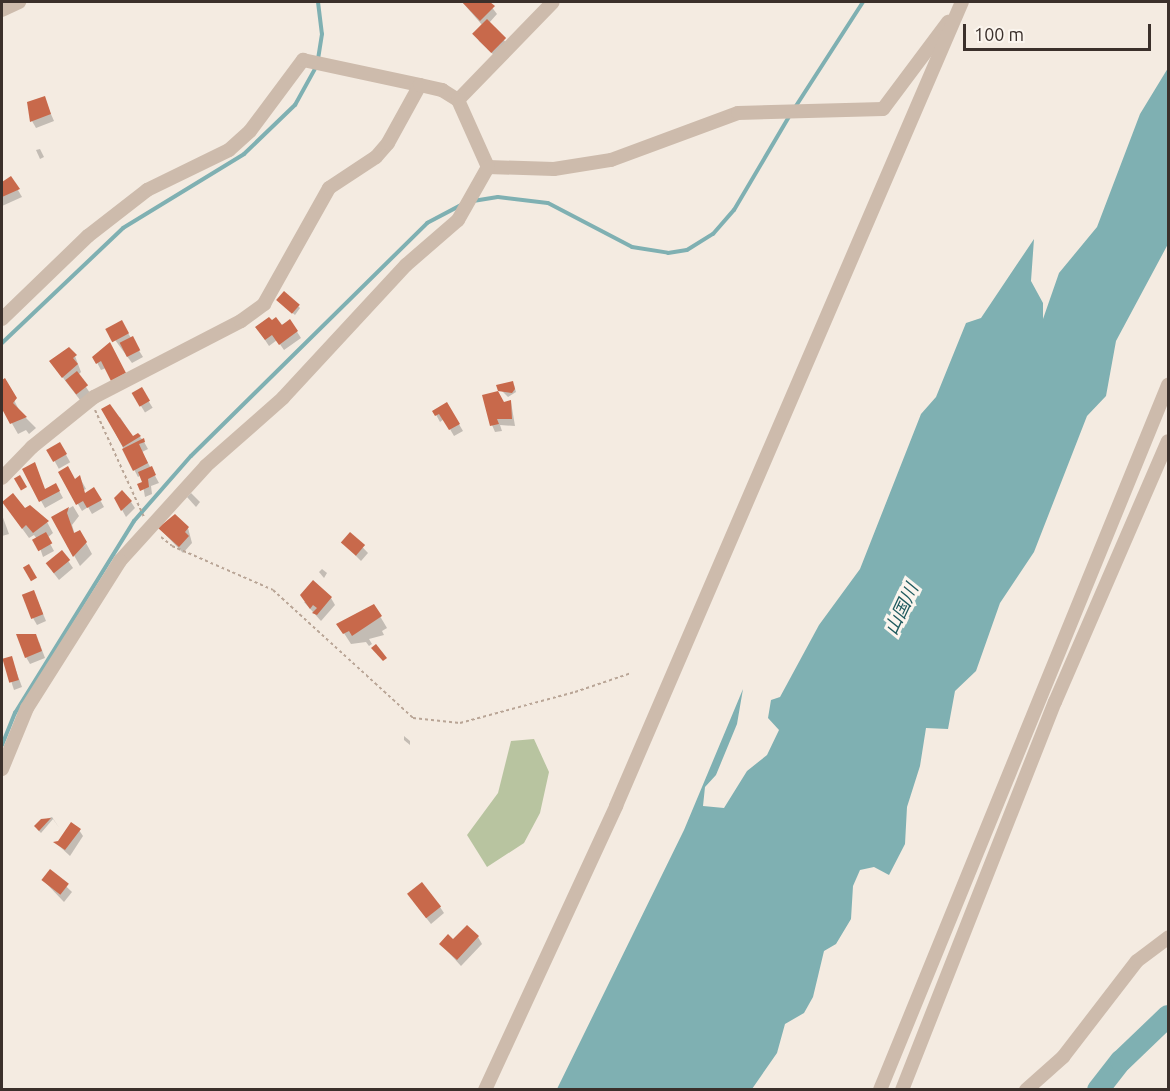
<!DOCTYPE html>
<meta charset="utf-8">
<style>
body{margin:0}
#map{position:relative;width:1170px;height:1091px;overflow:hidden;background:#f4ebe1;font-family:Ubuntu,"Noto Sans JP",sans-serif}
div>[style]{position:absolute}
.green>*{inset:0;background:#b8c4a0}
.water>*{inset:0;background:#7fb0b2}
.shadow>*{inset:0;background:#0003;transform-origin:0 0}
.stream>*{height:4px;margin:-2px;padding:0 2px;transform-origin:2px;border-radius:2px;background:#7fb0b2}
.river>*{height:22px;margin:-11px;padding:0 11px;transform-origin:11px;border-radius:11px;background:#7fb0b2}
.building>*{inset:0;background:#c8694b;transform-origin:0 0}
.path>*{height:2px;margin-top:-1px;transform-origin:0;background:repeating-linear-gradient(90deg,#b9a596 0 3px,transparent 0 6px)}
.minor>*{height:14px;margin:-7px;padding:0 7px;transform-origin:7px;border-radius:7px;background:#cdbbac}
span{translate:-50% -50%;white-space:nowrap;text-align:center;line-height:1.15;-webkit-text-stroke:6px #fbf5ee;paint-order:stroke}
.water-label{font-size:18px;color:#1f5a5e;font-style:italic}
.frame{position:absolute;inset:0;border:3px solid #3b302b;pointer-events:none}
.scale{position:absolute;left:963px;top:24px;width:188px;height:27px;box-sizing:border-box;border:3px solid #3b302b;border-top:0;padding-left:8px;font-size:18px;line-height:21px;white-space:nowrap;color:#3b302b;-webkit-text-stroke:4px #fbf5ee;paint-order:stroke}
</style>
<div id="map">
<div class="green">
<i style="clip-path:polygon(534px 739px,549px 772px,540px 813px,524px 843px,487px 867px,467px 835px,498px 793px,511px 741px)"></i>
</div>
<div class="water">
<i style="clip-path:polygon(1168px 68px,1168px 244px,1116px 341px,1106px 396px,1087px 416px,1034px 552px,1000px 603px,976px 671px,955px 691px,948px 729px,926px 728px,920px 766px,907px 807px,905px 844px,889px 875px,874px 867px,860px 870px,853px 886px,851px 919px,836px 944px,824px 951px,813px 997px,804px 1013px,785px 1024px,777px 1053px,752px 1089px,557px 1089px,684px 830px,743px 689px,737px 724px,716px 775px,705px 787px,703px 806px,724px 808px,747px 771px,767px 755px,779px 730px,768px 718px,771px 700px,780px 697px,819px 625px,860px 569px,921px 414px,936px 397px,966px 323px,981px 318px,1034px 239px,1031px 281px,1043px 303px,1043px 319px,1059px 273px,1097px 227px,1140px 114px)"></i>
</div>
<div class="shadow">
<i style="clip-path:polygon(488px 2px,497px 14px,489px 23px,509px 46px,497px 58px,479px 41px,475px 34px,483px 26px,463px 3px)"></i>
<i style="clip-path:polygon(44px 98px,54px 121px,36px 128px,32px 121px)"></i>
<i style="clip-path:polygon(40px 149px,44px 157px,40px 159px,36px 150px)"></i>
<i style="clip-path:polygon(11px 178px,22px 197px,2px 206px,2px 184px)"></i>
<i style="clip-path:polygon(278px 301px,298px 306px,300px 308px,295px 315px)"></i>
<i style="clip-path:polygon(290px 321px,301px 338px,284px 350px,277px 340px,269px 346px,261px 334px)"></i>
<i style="clip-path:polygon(121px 322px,143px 357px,132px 363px,107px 329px)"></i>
<i style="clip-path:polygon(110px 344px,106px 368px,101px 370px,94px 357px)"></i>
<i style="clip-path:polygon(75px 356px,81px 372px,78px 375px,90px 393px,80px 400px,51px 362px)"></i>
<i style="clip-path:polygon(4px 380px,20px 412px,36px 428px,29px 434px,26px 430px,18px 434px,2px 406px)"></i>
<i style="clip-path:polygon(514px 385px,516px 392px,508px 397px,500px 389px)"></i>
<i style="left:141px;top:389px;width:22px;height:9px;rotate:58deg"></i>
<i style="clip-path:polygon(511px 402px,515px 426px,500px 425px,502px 431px,495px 432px,492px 425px,504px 404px)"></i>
<i style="clip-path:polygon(447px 404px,463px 431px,454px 436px,444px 419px,440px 422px,434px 411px)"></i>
<i style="clip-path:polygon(103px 409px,117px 419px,120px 417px,133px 438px,138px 435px,143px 440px,148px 449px,142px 452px,159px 483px,151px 486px,152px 494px,145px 497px,141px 475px,138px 477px)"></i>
<i style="left:60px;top:444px;width:21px;height:13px;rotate:61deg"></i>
<i style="clip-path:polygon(24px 470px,46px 491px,56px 485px,63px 498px,45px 508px)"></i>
<i style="clip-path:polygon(60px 473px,74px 481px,80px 478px,86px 489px,82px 491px,84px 495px,94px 489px,104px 507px,92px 514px,88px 507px,82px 511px)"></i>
<i style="clip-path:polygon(191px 493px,200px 502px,196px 507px,187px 497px)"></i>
<i style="clip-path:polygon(116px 499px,131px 502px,135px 508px,126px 517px)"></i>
<i style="clip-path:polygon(3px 502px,47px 522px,53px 533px,47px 538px,54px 551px,43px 557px,37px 539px,34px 535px,29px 538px)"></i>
<i style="clip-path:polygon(73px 506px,79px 516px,72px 525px,75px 535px,80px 532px,92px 554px,80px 566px,53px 518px)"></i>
<i style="clip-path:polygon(2px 515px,9px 534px,2px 536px)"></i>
<i style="clip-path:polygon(188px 528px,192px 543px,183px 553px,160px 529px)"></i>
<i style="clip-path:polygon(350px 534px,368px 553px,361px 561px,343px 543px)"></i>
<i style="clip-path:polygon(62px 552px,73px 568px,59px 580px,52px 571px)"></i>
<i style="clip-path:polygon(322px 569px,327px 573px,324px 578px,319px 572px)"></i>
<i style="clip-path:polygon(34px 592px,46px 621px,37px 625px,33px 618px)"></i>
<i style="clip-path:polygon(331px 598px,335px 605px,321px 621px,304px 602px)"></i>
<i style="clip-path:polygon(374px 606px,387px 628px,382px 631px,384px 635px,369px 639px,372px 644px,369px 646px,366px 642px,351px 644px,338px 624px)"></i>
<i style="clip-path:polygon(39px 642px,45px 658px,30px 664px,26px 657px)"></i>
<i style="clip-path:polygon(11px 657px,22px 687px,14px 690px,4px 659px)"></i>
<i style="clip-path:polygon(404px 736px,410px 741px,410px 745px,404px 740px)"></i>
<i style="clip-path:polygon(52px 817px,60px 829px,53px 819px,41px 833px,37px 829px,41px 821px)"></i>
<i style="clip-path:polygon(79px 830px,83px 836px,70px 856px,56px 843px)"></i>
<i style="clip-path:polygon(50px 871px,72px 892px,64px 902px,43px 880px)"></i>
<i style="clip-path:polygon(413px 901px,440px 907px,444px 913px,431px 924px)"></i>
<i style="clip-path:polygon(478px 937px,482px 944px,461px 966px,441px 944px)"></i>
</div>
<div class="stream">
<i style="left:318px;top:2px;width:32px;rotate:83deg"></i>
<i style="left:322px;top:34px;width:26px;rotate:99deg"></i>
<i style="left:794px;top:109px;width:127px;rotate:-57.2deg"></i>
<i style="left:473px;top:201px;width:25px;rotate:-9deg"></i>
<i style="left:498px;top:197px;width:50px;rotate:6.8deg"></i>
<i style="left:548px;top:203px;width:95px;rotate:27.6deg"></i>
<i style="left:632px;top:247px;width:36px;rotate:9deg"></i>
<i style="left:668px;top:253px;width:19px;rotate:-9deg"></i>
<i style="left:687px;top:250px;width:31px;rotate:-32deg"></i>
<i style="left:713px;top:234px;width:32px;rotate:-49deg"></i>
<i style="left:734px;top:210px;width:110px;rotate:-59.5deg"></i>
<i style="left:2px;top:343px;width:167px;rotate:-43.5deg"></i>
<i style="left:123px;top:228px;width:142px;rotate:-31.4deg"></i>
<i style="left:244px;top:154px;width:71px;rotate:-43.9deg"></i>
<i style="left:295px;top:105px;width:43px;rotate:-61.1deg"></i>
<i style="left:2px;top:745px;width:35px;rotate:-68deg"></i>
<i style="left:15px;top:713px;width:226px;rotate:-58.2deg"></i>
<i style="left:134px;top:521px;width:86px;rotate:-48.8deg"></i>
<i style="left:191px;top:456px;width:332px;rotate:-44.6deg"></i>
<i style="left:427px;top:223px;width:41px;rotate:-27.8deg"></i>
</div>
<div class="river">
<i style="left:1098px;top:1090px;width:37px;rotate:-52deg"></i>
<i style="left:1121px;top:1061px;width:65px;rotate:-43.8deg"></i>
</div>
<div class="building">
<i style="clip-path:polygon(462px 2px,490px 2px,495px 6px,480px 21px)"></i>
<i style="left:487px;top:19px;width:27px;height:21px;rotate:45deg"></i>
<i style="clip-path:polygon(45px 96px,51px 114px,30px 122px,27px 102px)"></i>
<i style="clip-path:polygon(11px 176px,20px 189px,2px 197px,2px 182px)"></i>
<i style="left:284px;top:291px;width:21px;height:12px;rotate:41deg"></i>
<i style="clip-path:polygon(269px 317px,272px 320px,276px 317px,282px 325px,290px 319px,298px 331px,279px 345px,272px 335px,265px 340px,255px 327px)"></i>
<i style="left:122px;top:320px;width:15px;height:19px;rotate:62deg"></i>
<i style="left:133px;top:336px;width:16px;height:15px;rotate:63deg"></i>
<i style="clip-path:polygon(110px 342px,126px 373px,111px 381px,101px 361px,96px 364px,92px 357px)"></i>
<i style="clip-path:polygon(69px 347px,77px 355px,73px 358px,78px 364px,62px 378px,49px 361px)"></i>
<i style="left:77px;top:371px;width:18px;height:15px;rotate:52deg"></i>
<i style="clip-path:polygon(5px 378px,17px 398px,13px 403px,27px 417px,10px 424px,2px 409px,2px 380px)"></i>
<i style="clip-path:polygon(513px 381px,515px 389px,512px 393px,498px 391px,496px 385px)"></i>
<i style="left:142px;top:387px;width:16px;height:12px;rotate:60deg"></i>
<i style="clip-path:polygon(498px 391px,504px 402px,511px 400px,512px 419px,497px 419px,499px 424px,490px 426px,482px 395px)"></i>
<i style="clip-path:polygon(447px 402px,460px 424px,449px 430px,439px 414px,435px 416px,432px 411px)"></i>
<i style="clip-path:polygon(110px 404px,133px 436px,138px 433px,141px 436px,123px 447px,101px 409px)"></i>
<i style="clip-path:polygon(144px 438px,145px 442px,139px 444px,148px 463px,133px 471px,122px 449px)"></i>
<i style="left:60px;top:442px;width:14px;height:16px;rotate:60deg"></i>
<i style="clip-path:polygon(35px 462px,45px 489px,56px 483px,60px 491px,39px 502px,22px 469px)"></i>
<i style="clip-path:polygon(68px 466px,75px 479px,80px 475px,85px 493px,94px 487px,102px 500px,87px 508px,83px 501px,76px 505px,58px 472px)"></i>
<i style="clip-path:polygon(152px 466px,156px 475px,148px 479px,149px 487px,140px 491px,137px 484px,142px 482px,138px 472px)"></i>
<i style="left:20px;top:475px;width:14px;height:7px;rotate:60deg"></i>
<i style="clip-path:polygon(122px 490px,132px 501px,121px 511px,114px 498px)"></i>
<i style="clip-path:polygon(13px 493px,25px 508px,30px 505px,49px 521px,33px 533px,26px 525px,22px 529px,2px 502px)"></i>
<i style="clip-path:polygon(69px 507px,67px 513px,74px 533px,80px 530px,87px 542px,73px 557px,51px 517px)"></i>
<i style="clip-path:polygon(175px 514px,189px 527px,185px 532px,189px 536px,179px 547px,158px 528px)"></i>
<i style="left:46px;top:532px;width:13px;height:16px;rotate:61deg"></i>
<i style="left:350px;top:532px;width:20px;height:14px;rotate:41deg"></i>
<i style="left:62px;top:550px;width:13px;height:21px;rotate:51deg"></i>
<i style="left:29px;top:564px;width:16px;height:7px;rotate:60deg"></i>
<i style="clip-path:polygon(313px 580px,332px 597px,317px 615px,312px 613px,317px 608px,313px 605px,310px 609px,300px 595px)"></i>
<i style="left:34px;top:590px;width:26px;height:13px;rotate:69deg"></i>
<i style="clip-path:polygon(374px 604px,382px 616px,352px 636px,349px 631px,343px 634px,336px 624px)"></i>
<i style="clip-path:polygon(16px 634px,36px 634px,42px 651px,25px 658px)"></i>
<i style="clip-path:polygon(376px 644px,387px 658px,383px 661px,371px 648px)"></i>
<i style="left:12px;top:656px;width:25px;height:10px;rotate:74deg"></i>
<i style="clip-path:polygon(51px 818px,39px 831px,34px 826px,41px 819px)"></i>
<i style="clip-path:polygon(71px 822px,81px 829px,65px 850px,53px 842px,58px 841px)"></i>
<i style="left:50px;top:869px;width:24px;height:14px;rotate:38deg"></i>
<i style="left:422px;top:882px;width:31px;height:19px;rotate:52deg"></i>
<i style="clip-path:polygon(467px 925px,479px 936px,457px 960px,439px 944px,448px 934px,453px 939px)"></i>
</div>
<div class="path">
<i style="left:95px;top:410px;width:118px;rotate:65.4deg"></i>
<i style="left:161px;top:537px;width:14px;rotate:39deg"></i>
<i style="left:172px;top:546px;width:110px;rotate:23.5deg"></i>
<i style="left:273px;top:590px;width:190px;rotate:42.4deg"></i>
<i style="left:413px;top:718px;width:47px;rotate:6.1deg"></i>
<i style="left:460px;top:723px;width:119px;rotate:-15.1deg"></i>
<i style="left:575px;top:692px;width:59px;rotate:-18.7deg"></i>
</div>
<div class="minor">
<i style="left:2px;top:10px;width:19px;rotate:-25deg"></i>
<i style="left:458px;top:100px;width:136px;rotate:-45.9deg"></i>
<i style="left:488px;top:167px;width:66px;rotate:1.7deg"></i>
<i style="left:554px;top:169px;width:58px;rotate:-9deg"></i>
<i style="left:611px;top:160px;width:135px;rotate:-20.3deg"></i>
<i style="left:738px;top:113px;width:145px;rotate:-1.6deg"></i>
<i style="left:883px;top:109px;width:109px;rotate:-53.2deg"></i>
<i style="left:2px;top:319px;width:120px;rotate:-44deg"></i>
<i style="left:88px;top:236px;width:75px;rotate:-37.9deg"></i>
<i style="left:147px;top:190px;width:91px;rotate:-26deg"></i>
<i style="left:229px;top:150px;width:28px;rotate:-42deg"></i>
<i style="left:250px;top:131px;width:89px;rotate:-53.3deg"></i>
<i style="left:303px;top:60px;width:120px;rotate:12.1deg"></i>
<i style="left:2px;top:478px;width:43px;rotate:-45.9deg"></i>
<i style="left:32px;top:447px;width:80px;rotate:-38.9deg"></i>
<i style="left:94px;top:397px;width:165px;rotate:-27.3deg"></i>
<i style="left:241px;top:321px;width:29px;rotate:-36deg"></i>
<i style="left:264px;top:304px;width:133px;rotate:-60.7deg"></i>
<i style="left:329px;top:188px;width:56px;rotate:-33.4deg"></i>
<i style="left:376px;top:157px;width:18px;rotate:-49deg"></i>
<i style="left:388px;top:143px;width:66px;rotate:-61.1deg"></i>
<i style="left:420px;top:85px;width:23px;rotate:13deg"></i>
<i style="left:442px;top:90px;width:19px;rotate:32deg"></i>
<i style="left:458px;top:100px;width:73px;rotate:65.9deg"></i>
<i style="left:488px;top:167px;width:61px;rotate:119.5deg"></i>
<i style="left:458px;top:220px;width:69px;rotate:139.1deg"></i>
<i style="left:406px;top:265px;width:181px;rotate:132.8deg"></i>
<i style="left:283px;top:398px;width:103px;rotate:138.6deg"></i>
<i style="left:206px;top:466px;width:128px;rotate:132.2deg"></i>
<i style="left:120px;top:561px;width:174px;rotate:122.3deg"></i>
<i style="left:27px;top:708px;width:66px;rotate:112.3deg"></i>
<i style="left:485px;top:1090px;width:313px;rotate:-65.2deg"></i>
<i style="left:616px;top:806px;width:875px;rotate:-66.72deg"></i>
<i style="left:880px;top:1090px;width:762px;rotate:-67.78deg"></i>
<i style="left:902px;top:1090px;width:417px;rotate:-68.5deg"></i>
<i style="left:1055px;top:702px;width:284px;rotate:-66.6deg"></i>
<i style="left:1026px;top:1090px;width:50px;rotate:-41.7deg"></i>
<i style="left:1063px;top:1057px;width:121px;rotate:-52.4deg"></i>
<i style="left:1137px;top:961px;width:39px;rotate:-37deg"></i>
</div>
<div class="water-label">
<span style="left:901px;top:609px;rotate:-65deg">山国川</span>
</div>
<div class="frame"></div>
<div class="scale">100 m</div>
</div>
